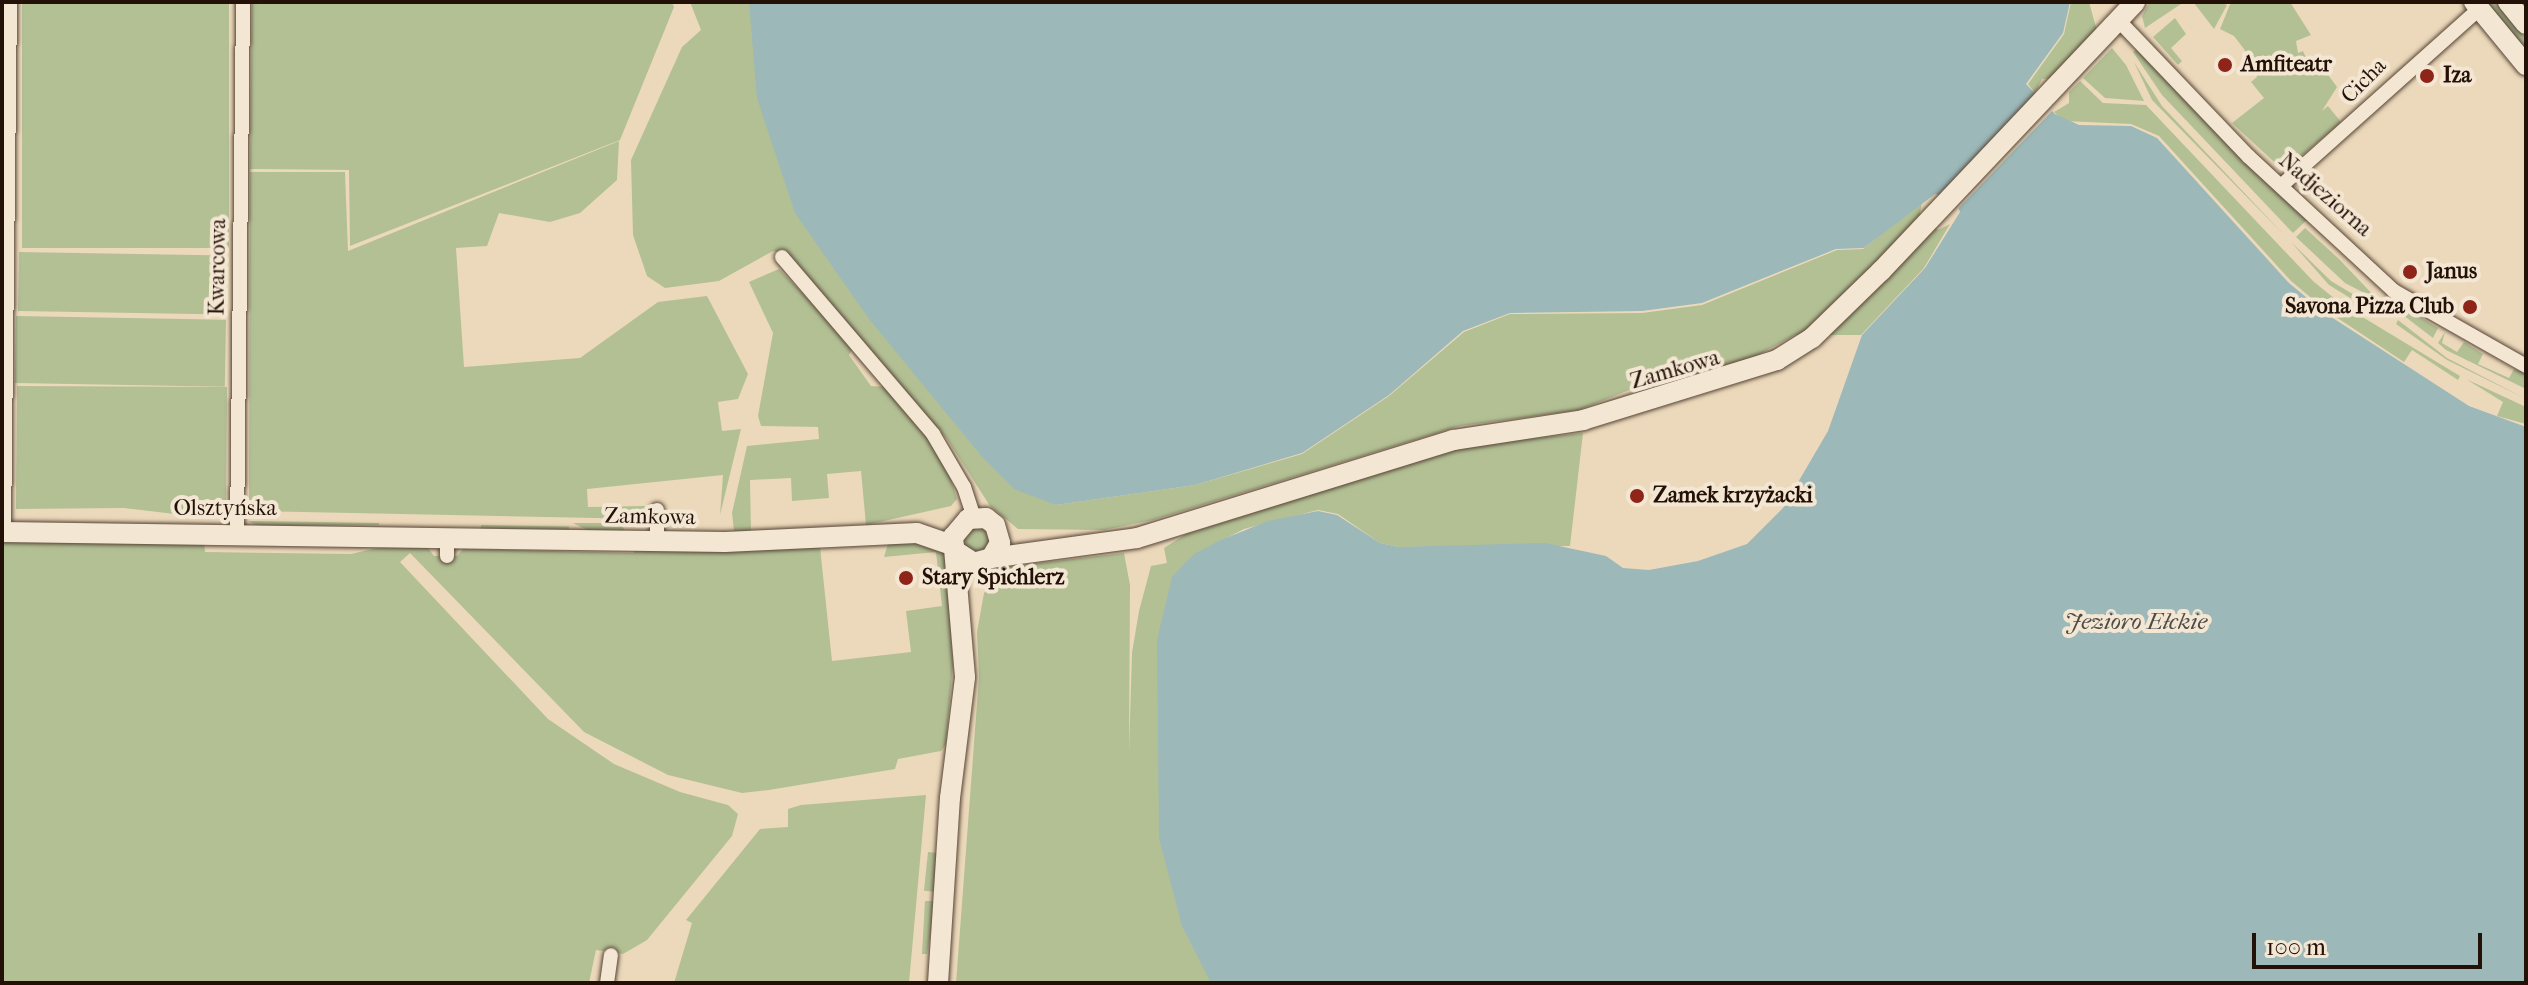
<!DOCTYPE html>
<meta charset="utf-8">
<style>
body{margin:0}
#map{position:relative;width:2528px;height:985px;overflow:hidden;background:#ecd9bb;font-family:"IM FELL French Canon",serif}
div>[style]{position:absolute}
.green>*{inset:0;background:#b3c094;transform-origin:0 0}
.round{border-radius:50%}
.water>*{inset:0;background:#9cb8b9}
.pier>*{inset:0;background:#ecd9bb}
.roads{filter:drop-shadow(0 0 2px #554335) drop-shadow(0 0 2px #554335)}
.street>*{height:14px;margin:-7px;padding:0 7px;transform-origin:7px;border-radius:7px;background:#f3e6d3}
.secondary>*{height:20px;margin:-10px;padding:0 10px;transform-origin:10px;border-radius:10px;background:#f3e6d3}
.dots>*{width:22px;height:22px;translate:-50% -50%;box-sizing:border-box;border:4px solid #f3e6d3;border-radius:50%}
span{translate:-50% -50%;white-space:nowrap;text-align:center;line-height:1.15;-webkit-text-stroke:8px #f3e6d3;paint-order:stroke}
.poi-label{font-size:22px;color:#231108;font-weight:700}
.left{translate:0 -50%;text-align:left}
.right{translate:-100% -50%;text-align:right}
.street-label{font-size:22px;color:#231108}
.water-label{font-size:24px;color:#4d4b46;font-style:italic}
.frame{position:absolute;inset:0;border:4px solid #231108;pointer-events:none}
.scale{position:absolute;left:2252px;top:933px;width:230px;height:36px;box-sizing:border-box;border:4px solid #231108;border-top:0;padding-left:10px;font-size:24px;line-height:28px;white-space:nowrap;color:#231108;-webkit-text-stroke:6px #f3e6d3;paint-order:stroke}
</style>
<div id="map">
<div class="green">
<i style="left:22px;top:2px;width:207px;height:246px"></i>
<i style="clip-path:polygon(252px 2px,672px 2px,674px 7px,620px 140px,350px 246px,349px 170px,250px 169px)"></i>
<i style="clip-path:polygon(690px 2px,770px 2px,1056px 505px,1195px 485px,1302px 454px,1389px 396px,1464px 332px,1510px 314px,1642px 313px,1702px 305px,1837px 250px,1863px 249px,1922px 202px,1920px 213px,1938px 230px,1950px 224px,1924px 268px,1861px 335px,1795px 335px,1756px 356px,1678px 383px,1642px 385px,1579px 410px,1460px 426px,1153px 520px,1104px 530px,1018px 529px,990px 506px,947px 439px,789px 254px,773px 251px,719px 281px,665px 288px,647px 276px,633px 235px,631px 160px,682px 47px,701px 30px)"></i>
<i style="clip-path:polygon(2071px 2px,2089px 2px,2097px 31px,2053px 78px,2042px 79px,2035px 93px,2028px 84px,2064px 34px)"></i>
<i style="clip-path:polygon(2150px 2px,2184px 2px,2145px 28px,2142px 16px)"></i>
<i style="clip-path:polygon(2219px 2px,2227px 5px,2214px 29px,2194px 3px)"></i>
<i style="clip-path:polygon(2231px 2px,2290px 2px,2311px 35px,2296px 41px,2298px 53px,2303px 51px,2307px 60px,2315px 57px,2337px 87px,2322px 111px,2328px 106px,2341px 122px,2284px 171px,2232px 123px,2264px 98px,2251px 82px,2257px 77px,2250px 57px,2234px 36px,2220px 29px)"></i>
<i style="clip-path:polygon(2485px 2px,2496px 2px,2526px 39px,2526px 52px)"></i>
<i style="clip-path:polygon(2175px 18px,2186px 34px,2171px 48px,2182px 61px,2178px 65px,2153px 37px)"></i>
<i style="clip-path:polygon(2112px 48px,2126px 65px,2144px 101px,2105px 98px,2083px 78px)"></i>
<i style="clip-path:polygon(2138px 48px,2310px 217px,2293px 233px,2162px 95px,2133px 52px)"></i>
<i style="clip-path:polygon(2134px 62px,2162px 106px,2287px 238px,2152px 100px)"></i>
<i style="clip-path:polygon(2080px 81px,2103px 103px,2146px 105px,2313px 281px,2341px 304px,2460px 376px,2458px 380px,2412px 350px,2404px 362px,2327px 311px,2291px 281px,2159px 136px,2131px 124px,2064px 121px,2054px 112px,2069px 103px,2069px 92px)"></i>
<i style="clip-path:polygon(619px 141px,617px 180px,580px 213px,550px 222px,499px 213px,487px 246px,456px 248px,464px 367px,580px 358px,658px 302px,707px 296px,748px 374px,738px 399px,718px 402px,722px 431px,741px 429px,720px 515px,723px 475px,587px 489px,588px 507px,645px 506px,645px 519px,249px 511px,250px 172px,345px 172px,348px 251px)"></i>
<i style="clip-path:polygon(2305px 228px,2339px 259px,2378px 300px,2345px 283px,2296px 237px)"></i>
<i style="clip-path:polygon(2291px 242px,2331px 281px,2376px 308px,2373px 312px,2329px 285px)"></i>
<i style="left:19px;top:252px;width:207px;height:59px;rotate:1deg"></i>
<i style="clip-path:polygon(779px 269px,854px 346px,849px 355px,871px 386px,887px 387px,921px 429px,948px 470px,957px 499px,951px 506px,866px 525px,861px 471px,827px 474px,829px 498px,792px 501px,791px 478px,750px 480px,751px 532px,734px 531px,732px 513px,747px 446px,819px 439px,818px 427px,761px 426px,758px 416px,773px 333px,749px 282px)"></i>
<i style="clip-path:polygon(2397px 303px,2438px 328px,2433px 338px,2395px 309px)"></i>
<i style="left:16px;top:316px;width:210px;height:67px;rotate:1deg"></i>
<i style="clip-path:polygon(2398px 320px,2447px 358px,2526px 399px,2447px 360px,2396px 324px)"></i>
<i style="clip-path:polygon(2445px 332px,2442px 343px,2457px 352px,2464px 342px,2483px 354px,2478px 364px,2509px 378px,2514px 369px,2526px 373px,2526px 389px,2446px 350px,2438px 343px)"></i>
<i style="clip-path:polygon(2466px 379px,2526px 407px,2526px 424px,2497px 416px,2503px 402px)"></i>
<i style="clip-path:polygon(17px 386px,227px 387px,226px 510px,183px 515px,124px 508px,16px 509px)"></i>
<i style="clip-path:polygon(1583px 433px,1570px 546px,1399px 547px,1380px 543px,1338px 514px,1318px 510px,1244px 529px,1194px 555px,1248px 983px,956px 983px,979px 677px,977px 632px,984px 593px,1006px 567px,1124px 553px,1130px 585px,1129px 752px,1132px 653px,1139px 611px,1151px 566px,1167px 563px,1164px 548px,1186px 534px,1468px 445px)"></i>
<i style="clip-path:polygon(248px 521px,379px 523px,379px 525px,259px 526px)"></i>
<i style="clip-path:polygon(573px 523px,621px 523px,626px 534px,593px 533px)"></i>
<i style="left:481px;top:525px;width:88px;height:5px;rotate:1deg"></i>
<i class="round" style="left:965px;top:528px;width:24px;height:24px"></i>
<i style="clip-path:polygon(2px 540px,204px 540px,205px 552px,351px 554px,382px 547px,428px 548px,434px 556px,457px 556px,463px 549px,634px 553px,634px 548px,820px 547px,832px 661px,911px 652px,906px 611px,942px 606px,936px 552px,884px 557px,888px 544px,915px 540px,945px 552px,953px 664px,946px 744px,941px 751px,898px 759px,895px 769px,769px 790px,742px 793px,668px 775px,584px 732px,410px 553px,400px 562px,548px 719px,614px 764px,680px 792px,728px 805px,738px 814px,732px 836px,647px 940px,623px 954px,596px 950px,589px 983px,2px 983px)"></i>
<i style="clip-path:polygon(926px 795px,909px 983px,674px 983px,692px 923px,686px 920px,760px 829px,788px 827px,788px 809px,801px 805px)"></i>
<i style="left:928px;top:852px;width:10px;height:39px;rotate:6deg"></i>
<i style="clip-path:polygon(925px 901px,936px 901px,927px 954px,922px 954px)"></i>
</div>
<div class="water">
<i style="clip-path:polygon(749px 2px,2070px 2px,2063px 33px,2026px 84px,2055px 114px,2079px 125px,2131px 126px,2157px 138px,2289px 283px,2325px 313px,2469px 406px,2526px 427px,2526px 983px,1211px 983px,1182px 926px,1159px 838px,1157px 640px,1172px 577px,1194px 554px,1221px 540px,1268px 521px,1318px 511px,1337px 515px,1380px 543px,1399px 547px,1545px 543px,1606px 556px,1623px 568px,1649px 570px,1698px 561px,1747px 544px,1783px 508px,1828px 431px,1862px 335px,1925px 268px,1960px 212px,1955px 199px,1935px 194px,1864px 248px,1836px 249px,1702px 303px,1642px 311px,1510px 313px,1463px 331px,1389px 395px,1302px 453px,1195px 485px,1056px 505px,1014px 489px,983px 458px,869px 319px,795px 213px,757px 98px)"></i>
</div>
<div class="pier">
<i style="clip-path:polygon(2038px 91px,2055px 108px,1954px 213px,1952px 202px,1935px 199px)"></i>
</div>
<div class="roads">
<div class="street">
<i style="left:2120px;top:22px;width:185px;rotate:46.3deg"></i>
<i style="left:2248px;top:156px;width:199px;rotate:42.8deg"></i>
<i style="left:2394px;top:291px;width:152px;rotate:29.6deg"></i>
<i style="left:2281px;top:186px;width:266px;rotate:-41.8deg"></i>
<i style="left:782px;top:257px;width:233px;rotate:49.5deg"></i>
<i style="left:933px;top:434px;width:61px;rotate:59.7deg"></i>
<i style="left:964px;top:487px;width:32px;rotate:72deg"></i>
<i style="left:4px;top:532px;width:530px;rotate:-89.35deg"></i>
<i style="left:237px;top:533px;width:531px;rotate:-89.35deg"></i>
<i style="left:657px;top:542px;width:32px;rotate:-90deg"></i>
<i style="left:447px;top:556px;width:19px;rotate:-90deg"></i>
<i style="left:607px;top:983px;width:28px;rotate:-82deg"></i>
</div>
<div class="secondary">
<i style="left:2474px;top:2px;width:82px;rotate:50.5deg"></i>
<i style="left:2508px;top:2px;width:28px;rotate:51deg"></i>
<i style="left:2px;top:532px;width:723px;rotate:0.79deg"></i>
<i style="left:725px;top:542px;width:192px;rotate:-2.7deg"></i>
<i style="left:917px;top:533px;width:39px;rotate:19deg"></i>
<i style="left:991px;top:558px;width:147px;rotate:-7.8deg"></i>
<i style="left:1137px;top:538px;width:331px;rotate:-17.2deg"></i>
<i style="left:1453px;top:440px;width:132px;rotate:-8.7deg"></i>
<i style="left:1583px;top:420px;width:203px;rotate:-17.2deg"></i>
<i style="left:1777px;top:360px;width:41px;rotate:-32.2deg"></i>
<i style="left:1812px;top:338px;width:96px;rotate:-44.2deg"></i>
<i style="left:1881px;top:271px;width:370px;rotate:-46.6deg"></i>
<i style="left:938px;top:983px;width:185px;rotate:-86.3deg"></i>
<i style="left:950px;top:798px;width:122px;rotate:-82.9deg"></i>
<i style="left:965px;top:677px;width:141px;rotate:-94.9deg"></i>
<i style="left:953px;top:537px;width:23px;rotate:-50deg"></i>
<i style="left:968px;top:519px;width:18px;rotate:-3deg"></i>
<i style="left:986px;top:518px;width:11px;rotate:38deg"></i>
<i style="left:995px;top:525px;width:19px;rotate:74deg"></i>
<i style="left:1000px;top:543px;width:17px;rotate:121deg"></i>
<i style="left:991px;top:558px;width:18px;rotate:164deg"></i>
<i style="left:974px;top:563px;width:20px;rotate:-147deg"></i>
</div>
</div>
<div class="dots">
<i style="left:2225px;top:65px;background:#8f2418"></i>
<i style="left:2427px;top:76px;background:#8f2418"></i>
<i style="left:2410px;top:272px;background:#8f2418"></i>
<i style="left:2470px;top:307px;background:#8f2418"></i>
<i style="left:1637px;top:496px;background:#8f2418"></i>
<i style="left:906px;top:578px;background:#8f2418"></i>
</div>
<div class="poi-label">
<span class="left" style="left:2241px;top:65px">Amfiteatr</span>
<span class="left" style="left:2443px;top:76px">Iza</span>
<span class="left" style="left:2426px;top:272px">Janus</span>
<span class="right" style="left:2454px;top:307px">Savona Pizza Club</span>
<span class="left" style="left:1653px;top:496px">Zamek krzyżacki</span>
<span class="left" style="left:922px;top:578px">Stary Spichlerz</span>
</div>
<div class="street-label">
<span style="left:2364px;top:81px;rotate:-45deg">Cicha</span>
<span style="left:2325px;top:195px;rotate:41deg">Nadjeziorna</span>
<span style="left:218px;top:267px;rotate:-89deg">Kwarcowa</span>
<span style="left:1675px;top:370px;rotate:-16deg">Zamkowa</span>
<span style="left:225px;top:509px">Olsztyńska</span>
<span style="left:650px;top:517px;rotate:1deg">Zamkowa</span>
</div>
<div class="water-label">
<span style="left:2136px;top:622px">Jezioro Ełckie</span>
</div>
<div class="frame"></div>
<div class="scale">100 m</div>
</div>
